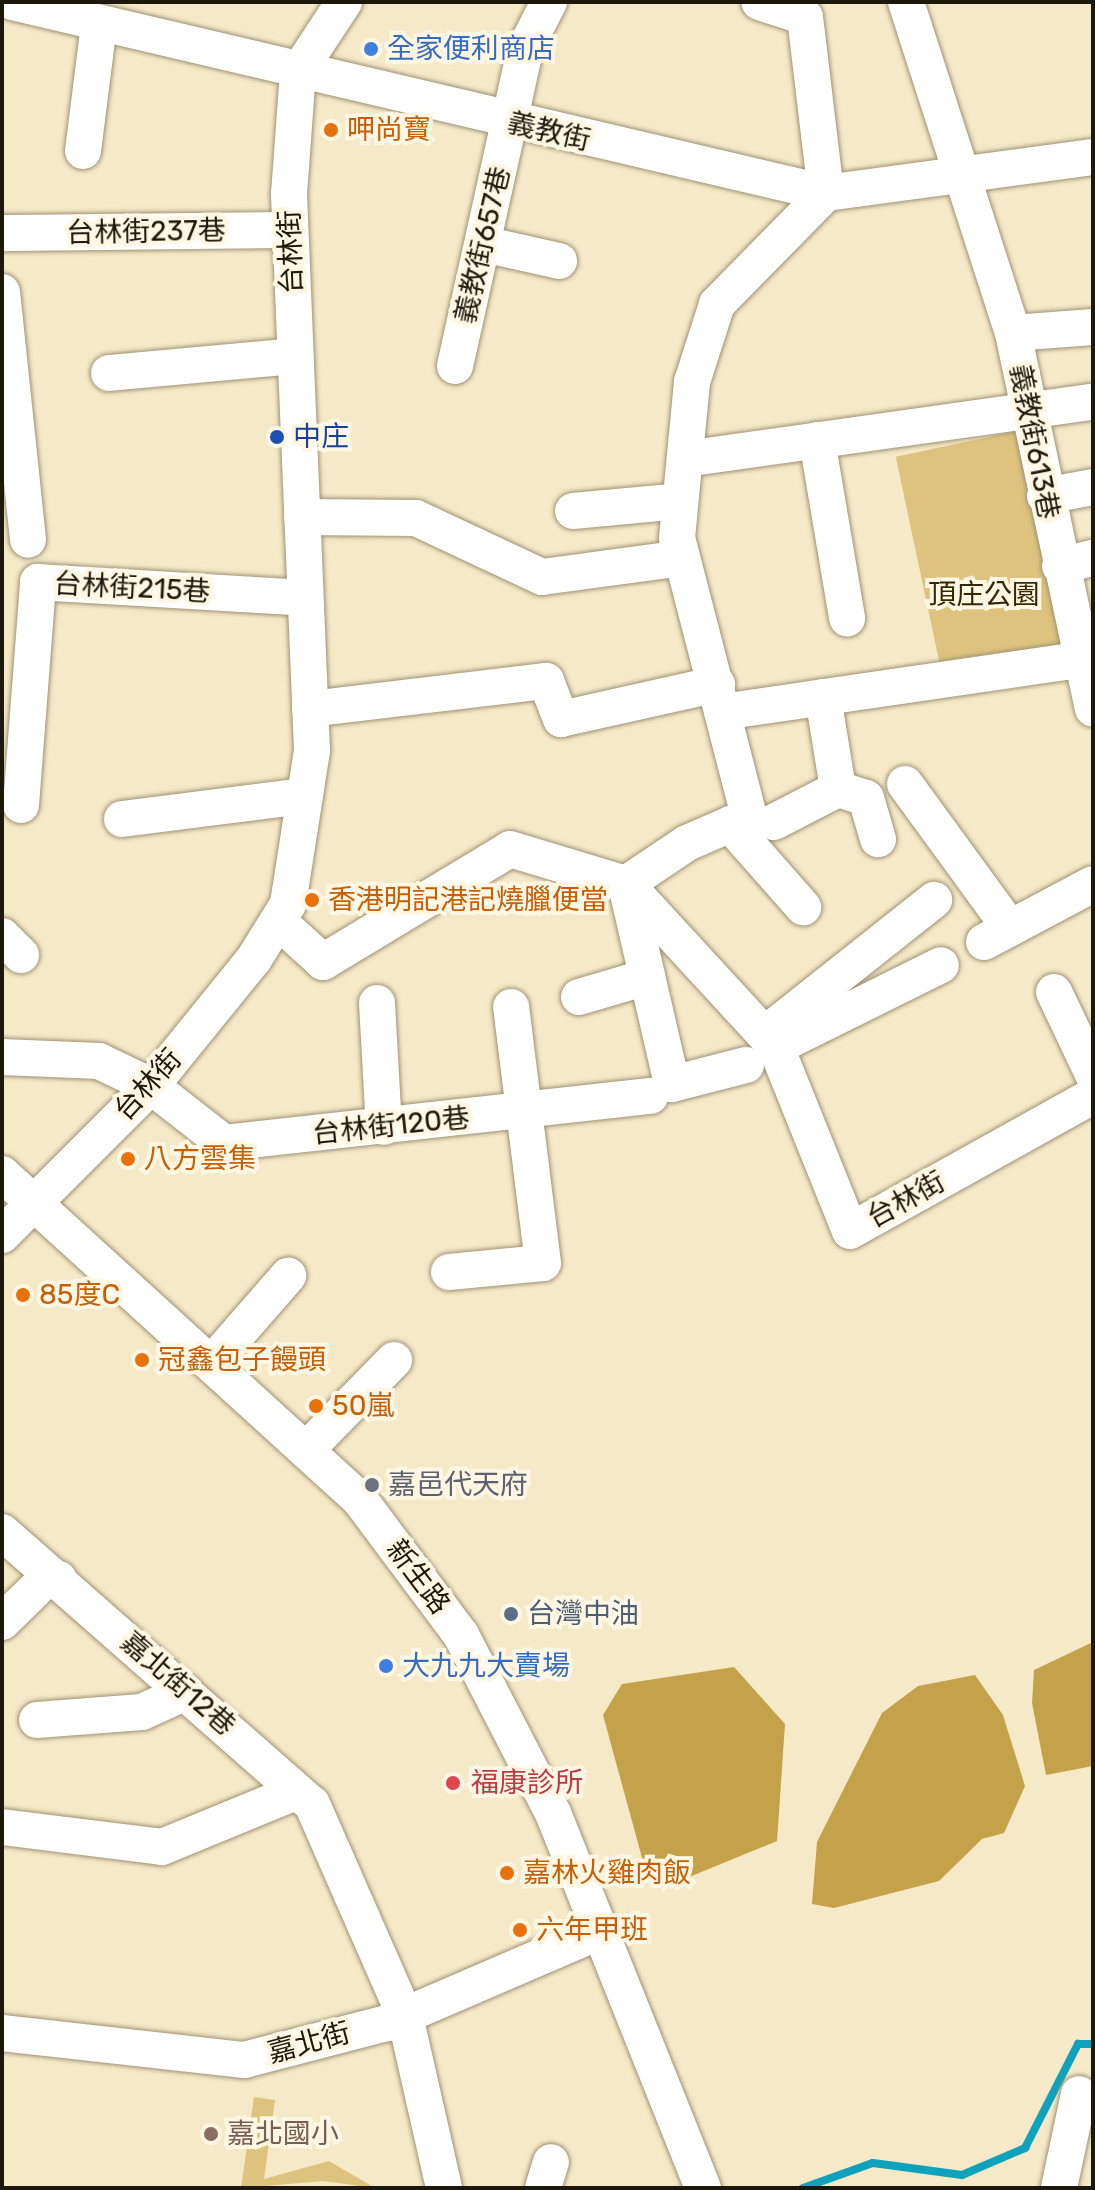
<!DOCTYPE html>
<meta charset="utf-8">
<style>
body{margin:0}
#map{position:relative;width:1095px;height:2190px;overflow:hidden;background:#f6e9c8;font-family:Rubik,"Noto Sans TC",sans-serif}
div>[style]{position:absolute}
.green>*{inset:0;background:#dec37e;transform-origin:0 0}
.forest>*{inset:0;background:#c4a24a}
.stream>*{height:8px;margin:-4px;padding:0 4px;transform-origin:4px;border-radius:4px;background:#0fa2bc}
.roads{filter:drop-shadow(0 0 2px #9e9273) drop-shadow(0 0 2px #9e9273)}
.minor>*{height:36px;margin:-18px;padding:0 18px;transform-origin:18px;border-radius:18px;background:#fff}
.dots>*{width:22px;height:22px;translate:-50% -50%;box-sizing:border-box;border:4px solid #fff7e3;border-radius:50%}
span{translate:-50% -50%;white-space:nowrap;text-align:center;line-height:1.15;-webkit-text-stroke:8px #fff7e3;paint-order:stroke}
.shop-label{font-size:28px;color:#366cbe}
.left{translate:0 -50%;text-align:left}
.food-label{font-size:28px;color:#c56008}
.street-label{font-size:28px;color:#1d180c}
.transit-label{font-size:28px;color:#164399}
.park-label{font-size:28px;color:#352700}
.worship-label{font-size:28px;color:#5b616d}
.service-label{font-size:28px;color:#4e5e75}
.health-label{font-size:28px;color:#be3a42}
.education-label{font-size:28px;color:#785e54}
.frame{position:absolute;inset:0;border:4px solid #1d180c;pointer-events:none}
</style>
<div id="map">
<div class="green">
<i style="left:1017px;top:431px;width:225px;height:124px;rotate:78deg"></i>
<i style="clip-path:polygon(254px 2097px,275px 2100px,264px 2179px,329px 2161px,375px 2188px,323px 2181px,241px 2188px)"></i>
</div>
<div class="forest">
<i style="clip-path:polygon(1093px 1642px,1093px 1766px,1046px 1775px,1032px 1703px,1034px 1670px)"></i>
<i style="clip-path:polygon(734px 1667px,785px 1724px,777px 1841px,665px 1887px,647px 1876px,603px 1715px,622px 1684px)"></i>
<i style="clip-path:polygon(975px 1675px,1003px 1715px,1025px 1786px,1004px 1833px,982px 1839px,939px 1881px,834px 1908px,812px 1904px,817px 1842px,882px 1713px,918px 1686px)"></i>
</div>
<div class="stream">
<i style="left:803px;top:2188px;width:74px;rotate:-19.7deg"></i>
<i style="left:873px;top:2163px;width:90px;rotate:7.7deg"></i>
<i style="left:962px;top:2175px;width:69px;rotate:-23.2deg"></i>
<i style="left:1025px;top:2148px;width:117px;rotate:-63deg"></i>
<i style="left:1078px;top:2044px;width:15px"></i>
</div>
<div class="roads">
<div class="minor">
<i style="left:12px;top:2px;width:836px;rotate:13.21deg"></i>
<i style="left:826px;top:193px;width:269px;rotate:-7.7deg"></i>
<i style="left:906px;top:2px;width:348px;rotate:72.1deg"></i>
<i style="left:1013px;top:333px;width:384px;rotate:78deg"></i>
<i style="left:83px;top:151px;width:128px;rotate:-82.8deg"></i>
<i style="left:2px;top:233px;width:288px;rotate:-0.6deg"></i>
<i style="left:483px;top:244px;width:78px;rotate:12.6deg"></i>
<i style="left:2px;top:292px;width:249px;rotate:84deg"></i>
<i style="left:1013px;top:333px;width:80px;rotate:-4.3deg"></i>
<i style="left:455px;top:366px;width:327px;rotate:-77.5deg"></i>
<i style="left:526px;top:47px;width:51px;rotate:-62.9deg"></i>
<i style="left:109px;top:373px;width:187px;rotate:-5.2deg"></i>
<i style="left:817px;top:440px;width:181px;rotate:80.4deg"></i>
<i style="left:685px;top:459px;width:412px;rotate:-8deg"></i>
<i style="left:1045px;top:496px;width:49px;rotate:-10.6deg"></i>
<i style="left:573px;top:511px;width:107px;rotate:-5.3deg"></i>
<i style="left:302px;top:517px;width:114px;rotate:0.5deg"></i>
<i style="left:416px;top:518px;width:139px;rotate:25.1deg"></i>
<i style="left:542px;top:577px;width:141px;rotate:-7.7deg"></i>
<i style="left:1060px;top:566px;width:34px;rotate:-14deg"></i>
<i style="left:823px;top:697px;width:93px;rotate:80.7deg"></i>
<i style="left:838px;top:789px;width:29px;rotate:18deg"></i>
<i style="left:866px;top:798px;width:43px;rotate:73.7deg"></i>
<i style="left:310px;top:709px;width:238px;rotate:-6.8deg"></i>
<i style="left:546px;top:681px;width:41px;rotate:68.5deg"></i>
<i style="left:561px;top:719px;width:160px;rotate:-12.6deg"></i>
<i style="left:722px;top:712px;width:375px;rotate:-8.3deg"></i>
<i style="left:905px;top:784px;width:178px;rotate:53.9deg"></i>
<i style="left:21px;top:805px;width:224px;rotate:-85.6deg"></i>
<i style="left:38px;top:582px;width:267px;rotate:3.4deg"></i>
<i style="left:122px;top:819px;width:184px;rotate:-7.2deg"></i>
<i style="left:774px;top:822px;width:72px;rotate:-27.3deg"></i>
<i style="left:730px;top:824px;width:111px;rotate:48.7deg"></i>
<i style="left:278px;top:921px;width:61px;rotate:42.3deg"></i>
<i style="left:323px;top:962px;width:218px;rotate:-31.1deg"></i>
<i style="left:510px;top:849px;width:121px;rotate:16.8deg"></i>
<i style="left:626px;top:884px;width:222px;rotate:47.4deg"></i>
<i style="left:776px;top:1047px;width:184px;rotate:-26.4deg"></i>
<i style="left:2px;top:936px;width:27px;rotate:45deg"></i>
<i style="left:984px;top:942px;width:123px;rotate:-28deg"></i>
<i style="left:1054px;top:992px;width:91px;rotate:64.6deg"></i>
<i style="left:579px;top:997px;width:71px;rotate:-16.4deg"></i>
<i style="left:377px;top:1003px;width:124px;rotate:86.8deg"></i>
<i style="left:765px;top:1034px;width:216px;rotate:-38.4deg"></i>
<i style="left:776px;top:1047px;width:198px;rotate:68.1deg"></i>
<i style="left:850px;top:1231px;width:278px;rotate:-29.1deg"></i>
<i style="left:2px;top:1057px;width:97px;rotate:2.4deg"></i>
<i style="left:99px;top:1061px;width:58px;rotate:25.7deg"></i>
<i style="left:151px;top:1086px;width:93px;rotate:38deg"></i>
<i style="left:224px;top:1143px;width:429px;rotate:-6.3deg"></i>
<i style="left:746px;top:1065px;width:76px;rotate:165.6deg"></i>
<i style="left:672px;top:1084px;width:205px;rotate:-103deg"></i>
<i style="left:626px;top:884px;width:73px;rotate:-33.9deg"></i>
<i style="left:687px;top:843px;width:68px;rotate:-23.5deg"></i>
<i style="left:749px;top:816px;width:287px;rotate:-104.5deg"></i>
<i style="left:677px;top:538px;width:157px;rotate:-84.5deg"></i>
<i style="left:692px;top:382px;width:82px;rotate:-72.2deg"></i>
<i style="left:717px;top:304px;width:156px;rotate:-45.5deg"></i>
<i style="left:826px;top:193px;width:177px;rotate:-96.8deg"></i>
<i style="left:805px;top:17px;width:48px;rotate:-161.9deg"></i>
<i style="left:2px;top:1174px;width:484px;rotate:42.3deg"></i>
<i style="left:360px;top:1500px;width:169px;rotate:53.2deg"></i>
<i style="left:461px;top:1635px;width:200px;rotate:62.7deg"></i>
<i style="left:553px;top:1813px;width:404px;rotate:68.2deg"></i>
<i style="left:2px;top:1235px;width:211px;rotate:-45deg"></i>
<i style="left:151px;top:1086px;width:164px;rotate:-51deg"></i>
<i style="left:254px;top:959px;width:65px;rotate:-58.3deg"></i>
<i style="left:288px;top:904px;width:156px;rotate:-81.1deg"></i>
<i style="left:312px;top:750px;width:556px;rotate:-92.37deg"></i>
<i style="left:289px;top:194px;width:122px;rotate:-85.8deg"></i>
<i style="left:298px;top:72px;width:84px;rotate:-56.7deg"></i>
<i style="left:449px;top:1272px;width:94px;rotate:-5.5deg"></i>
<i style="left:543px;top:1263px;width:258px;rotate:-97.1deg"></i>
<i style="left:212px;top:1363px;width:116px;rotate:-48.9deg"></i>
<i style="left:306px;top:1450px;width:126px;rotate:-45.6deg"></i>
<i style="left:2px;top:1532px;width:412px;rotate:41.3deg"></i>
<i style="left:312px;top:1804px;width:232px;rotate:66.3deg"></i>
<i style="left:405px;top:2016px;width:176px;rotate:77.2deg"></i>
<i style="left:2px;top:1622px;width:57px;rotate:-44.3deg"></i>
<i style="left:43px;top:1582px;width:16px;rotate:-11deg"></i>
<i style="left:37px;top:1720px;width:105px;rotate:-4.4deg"></i>
<i style="left:142px;top:1712px;width:48px;rotate:-24.4deg"></i>
<i style="left:2px;top:1827px;width:161px;rotate:7.1deg"></i>
<i style="left:162px;top:1847px;width:142px;rotate:-22.4deg"></i>
<i style="left:2px;top:2033px;width:244px;rotate:6.4deg"></i>
<i style="left:244px;top:2060px;width:148px;rotate:-14.5deg"></i>
<i style="left:387px;top:2023px;width:230px;rotate:-23.3deg"></i>
<i style="left:543px;top:2188px;width:27px;rotate:-73deg"></i>
<i style="left:1059px;top:2188px;width:96px;rotate:-78deg"></i>
</div>
</div>
<div class="dots">
<i style="left:371px;top:49px;background:#3f7fe0"></i>
<i style="left:331px;top:130px;background:#e8710a"></i>
<i style="left:277px;top:437px;background:#1a4fb4"></i>
<i style="left:312px;top:900px;background:#e8710a"></i>
<i style="left:128px;top:1159px;background:#e8710a"></i>
<i style="left:23px;top:1295px;background:#e8710a"></i>
<i style="left:142px;top:1360px;background:#e8710a"></i>
<i style="left:316px;top:1406px;background:#e8710a"></i>
<i style="left:372px;top:1485px;background:#6b7280"></i>
<i style="left:511px;top:1614px;background:#5c6f8a"></i>
<i style="left:386px;top:1666px;background:#3f7fe0"></i>
<i style="left:453px;top:1783px;background:#e0444e"></i>
<i style="left:507px;top:1873px;background:#e8710a"></i>
<i style="left:520px;top:1930px;background:#e8710a"></i>
<i style="left:211px;top:2134px;background:#8d6e63"></i>
</div>
<div class="shop-label">
<span class="left" style="left:387px;top:49px">全家便利商店</span>
<span class="left" style="left:402px;top:1666px">大九九大賣場</span>
</div>
<div class="food-label">
<span class="left" style="left:347px;top:130px">呷尚寶</span>
<span class="left" style="left:328px;top:900px">香港明記港記燒臘便當</span>
<span class="left" style="left:144px;top:1159px">八方雲集</span>
<span class="left" style="left:39px;top:1295px">85度C</span>
<span class="left" style="left:158px;top:1360px">冠鑫包子饅頭</span>
<span class="left" style="left:332px;top:1406px">50嵐</span>
<span class="left" style="left:523px;top:1873px">嘉林火雞肉飯</span>
<span class="left" style="left:536px;top:1930px">六年甲班</span>
</div>
<div class="street-label">
<span style="left:549px;top:132px;rotate:13deg">義教街</span>
<span style="left:146px;top:232px;rotate:-1deg">台林街237巷</span>
<span style="left:483px;top:245px;rotate:-77deg">義教街657巷</span>
<span style="left:291px;top:252px;rotate:-92deg">台林街</span>
<span style="left:1034px;top:442px;rotate:79deg">義教街613巷</span>
<span style="left:132px;top:588px;rotate:3deg">台林街215巷</span>
<span style="left:148px;top:1085px;rotate:-48deg">台林街</span>
<span style="left:391px;top:1126px;rotate:-6deg">台林街120巷</span>
<span style="left:906px;top:1200px;rotate:-29deg">台林街</span>
<span style="left:418px;top:1577px;rotate:53deg">新生路</span>
<span style="left:178px;top:1684px;rotate:41deg">嘉北街12巷</span>
<span style="left:309px;top:2043px;rotate:-15deg">嘉北街</span>
</div>
<div class="transit-label">
<span class="left" style="left:293px;top:437px">中庄</span>
</div>
<div class="park-label">
<span style="left:984px;top:595px">頂庄公園</span>
</div>
<div class="worship-label">
<span class="left" style="left:388px;top:1485px">嘉邑代天府</span>
</div>
<div class="service-label">
<span class="left" style="left:527px;top:1614px">台灣中油</span>
</div>
<div class="health-label">
<span class="left" style="left:471px;top:1783px">福康診所</span>
</div>
<div class="education-label">
<span class="left" style="left:227px;top:2134px">嘉北國小</span>
</div>
<div class="frame"></div>
</div>
